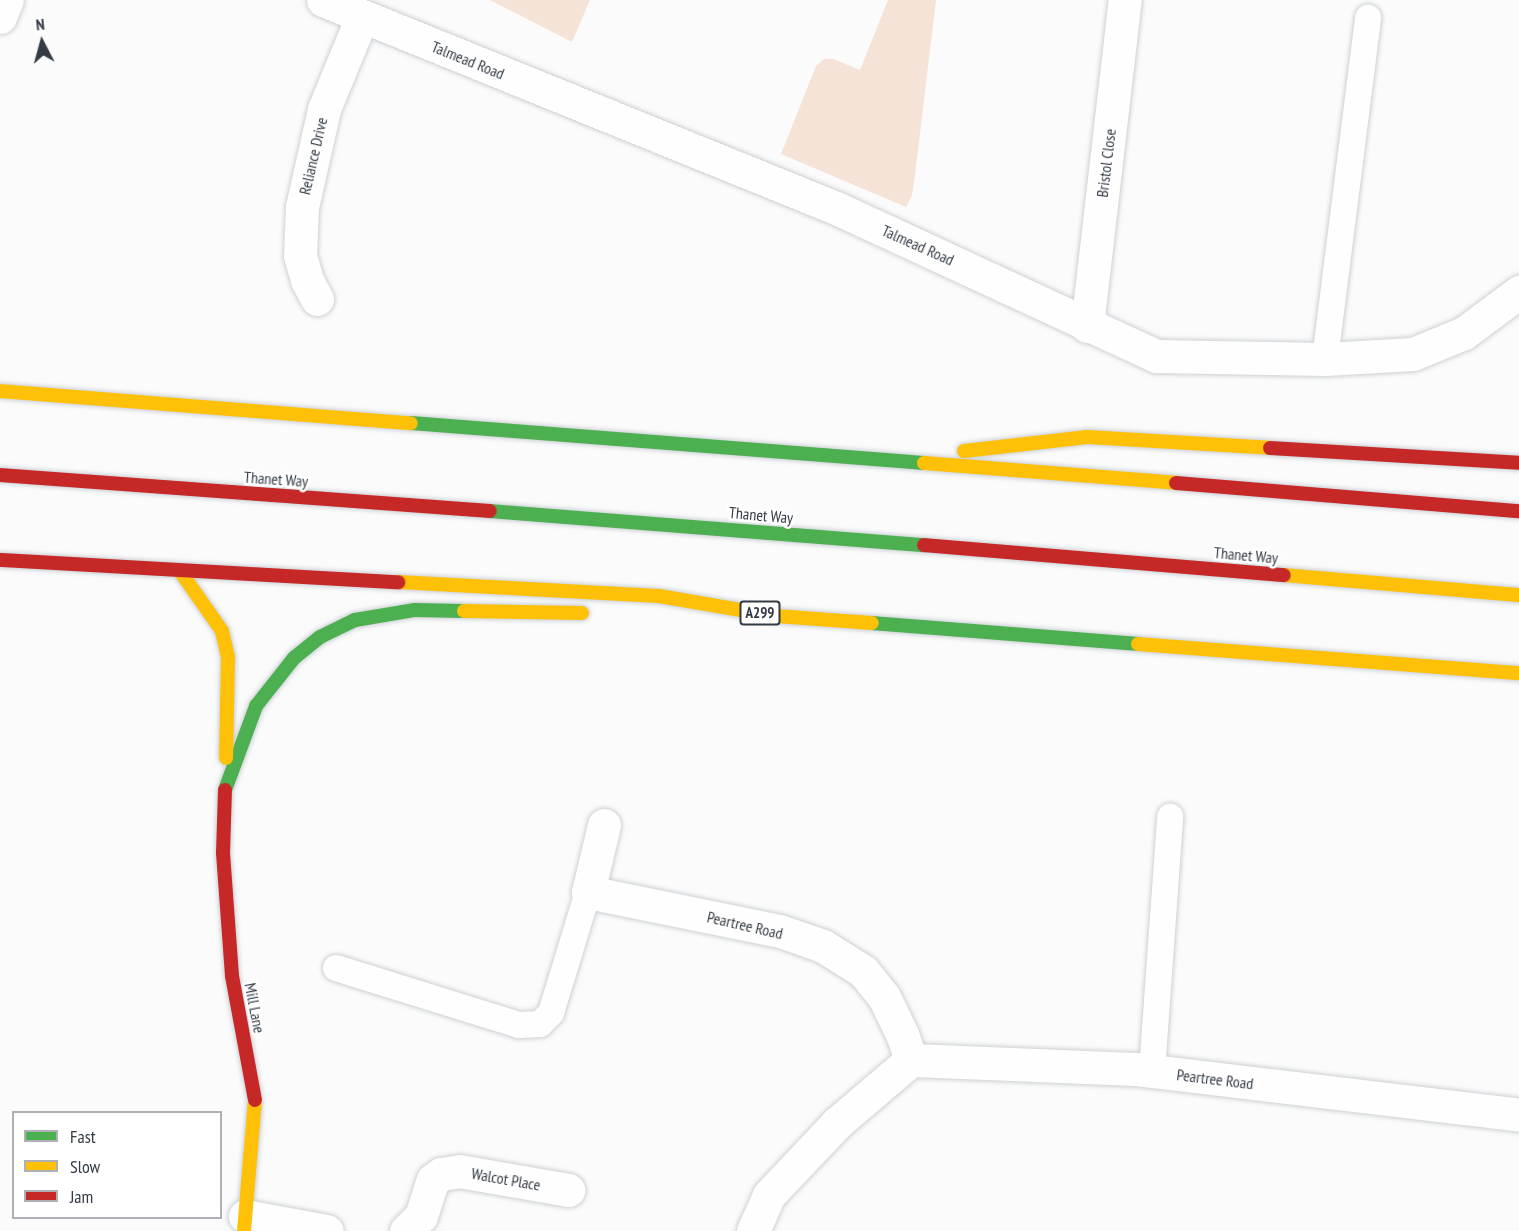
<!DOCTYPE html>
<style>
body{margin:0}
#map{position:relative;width:1519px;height:1231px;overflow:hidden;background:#fbfbfb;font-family:"PT Sans Narrow",sans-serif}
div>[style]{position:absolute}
.green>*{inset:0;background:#f5e3d7}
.roads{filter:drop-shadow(0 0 2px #cdd1d5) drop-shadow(0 0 2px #cdd1d5)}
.lane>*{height:26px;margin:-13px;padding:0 13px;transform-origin:13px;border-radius:13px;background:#fefefe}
.street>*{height:33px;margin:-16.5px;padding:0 16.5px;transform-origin:16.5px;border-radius:16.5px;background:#fefefe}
.fast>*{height:14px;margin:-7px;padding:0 7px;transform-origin:7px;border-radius:7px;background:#4caf50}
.slow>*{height:14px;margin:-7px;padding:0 7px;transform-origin:7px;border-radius:7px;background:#ffc107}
.jam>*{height:14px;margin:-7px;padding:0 7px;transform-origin:7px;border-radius:7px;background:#c62828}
span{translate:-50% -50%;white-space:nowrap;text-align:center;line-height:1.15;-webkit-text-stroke:5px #fff;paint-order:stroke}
.shield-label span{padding:2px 4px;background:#fff;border:2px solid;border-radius:4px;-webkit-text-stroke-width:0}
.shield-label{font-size:15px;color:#333b45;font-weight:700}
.street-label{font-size:16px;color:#333b45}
.legend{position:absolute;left:12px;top:1111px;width:210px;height:108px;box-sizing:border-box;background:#fff;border:2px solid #adb1b5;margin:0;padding:8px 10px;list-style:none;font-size:18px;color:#333b45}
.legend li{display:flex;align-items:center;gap:12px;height:30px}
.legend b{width:30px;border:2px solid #adb1b5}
.north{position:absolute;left:12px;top:12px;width:60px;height:60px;-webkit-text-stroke:4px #fff;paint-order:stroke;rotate:354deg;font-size:16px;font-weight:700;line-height:24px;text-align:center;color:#333b45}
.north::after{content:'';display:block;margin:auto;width:21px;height:27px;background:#333b45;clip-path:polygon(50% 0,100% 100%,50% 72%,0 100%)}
</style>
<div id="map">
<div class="green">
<i style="clip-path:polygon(490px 0,590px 0,572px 42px)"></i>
<i style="clip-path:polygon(888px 0,936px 0,915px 175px,912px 195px,906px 207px,781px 154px,816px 66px,824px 59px,833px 59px,860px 70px)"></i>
</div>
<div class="roads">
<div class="lane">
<i style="left:1325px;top:359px;width:344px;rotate:-82.8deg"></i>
<i style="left:336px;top:968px;width:192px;rotate:17.3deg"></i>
<i style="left:519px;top:1025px;width:21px;rotate:-3deg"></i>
<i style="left:540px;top:1024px;width:16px;rotate:-45deg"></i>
<i style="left:551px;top:1013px;width:127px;rotate:-73deg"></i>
<i style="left:1152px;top:1071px;width:255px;rotate:-85.9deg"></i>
</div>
<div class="street">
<i style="left:323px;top:0;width:554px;rotate:22.07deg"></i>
<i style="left:836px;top:208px;width:353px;rotate:24.8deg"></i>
<i style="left:1157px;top:356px;width:168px;rotate:1deg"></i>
<i style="left:1325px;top:359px;width:88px;rotate:-3.3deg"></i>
<i style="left:1413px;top:354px;width:55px;rotate:-22.4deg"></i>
<i style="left:1464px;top:333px;width:69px;rotate:-36.7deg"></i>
<i style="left:0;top:17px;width:18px;rotate:-68deg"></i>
<i style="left:317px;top:299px;width:21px;rotate:-118deg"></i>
<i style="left:307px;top:280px;width:25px;rotate:-106deg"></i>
<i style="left:300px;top:256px;width:49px;rotate:-87.7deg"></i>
<i style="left:302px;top:207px;width:100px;rotate:-77.3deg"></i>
<i style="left:324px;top:109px;width:100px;rotate:-67.6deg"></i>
<i style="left:1087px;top:326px;width:328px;rotate:-83.4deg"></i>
<i style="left:604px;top:825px;width:69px;rotate:103.4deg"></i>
<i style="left:588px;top:892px;width:196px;rotate:11.5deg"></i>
<i style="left:780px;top:931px;width:46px;rotate:19.2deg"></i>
<i style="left:823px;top:946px;width:47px;rotate:32deg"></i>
<i style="left:863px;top:971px;width:33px;rotate:51deg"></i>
<i style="left:884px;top:997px;width:41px;rotate:64.1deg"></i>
<i style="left:902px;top:1034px;width:28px;rotate:71deg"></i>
<i style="left:245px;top:1216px;width:83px;rotate:10.4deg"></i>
<i style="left:406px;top:1231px;width:21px;rotate:-45deg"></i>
<i style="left:421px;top:1216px;width:38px;rotate:-72deg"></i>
<i style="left:433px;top:1180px;width:10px;rotate:-37deg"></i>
<i style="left:441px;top:1174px;width:18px;rotate:-9deg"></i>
<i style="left:459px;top:1171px;width:111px;rotate:9.9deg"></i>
<i style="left:753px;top:1231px;width:39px;rotate:-66deg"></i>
<i style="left:769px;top:1195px;width:99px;rotate:-46.6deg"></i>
<i style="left:837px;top:1123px;width:97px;rotate:-40.4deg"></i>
<i style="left:911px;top:1060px;width:225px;rotate:2.3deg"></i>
<i style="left:1136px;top:1069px;width:386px;rotate:6.8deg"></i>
</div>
<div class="fast">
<i style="left:411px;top:423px;width:515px;rotate:4.46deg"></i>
<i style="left:490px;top:511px;width:435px;rotate:4.5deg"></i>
<i style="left:872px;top:623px;width:267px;rotate:4.5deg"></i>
<i style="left:225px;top:790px;width:90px;rotate:-69.7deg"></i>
<i style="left:256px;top:706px;width:61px;rotate:-51.6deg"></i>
<i style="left:294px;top:658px;width:33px;rotate:-39deg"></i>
<i style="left:320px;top:637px;width:39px;rotate:-26deg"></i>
<i style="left:355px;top:620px;width:61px;rotate:-9.5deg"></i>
<i style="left:415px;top:610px;width:49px;rotate:1.2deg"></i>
</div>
<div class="slow">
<i style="left:0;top:391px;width:412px;rotate:4.5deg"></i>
<i style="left:964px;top:451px;width:124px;rotate:-6.5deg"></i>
<i style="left:1087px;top:437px;width:183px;rotate:3.4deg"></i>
<i style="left:924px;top:463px;width:253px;rotate:4.5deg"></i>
<i style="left:180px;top:571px;width:73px;rotate:55deg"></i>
<i style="left:222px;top:631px;width:27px;rotate:77deg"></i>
<i style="left:228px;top:657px;width:101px;rotate:91.1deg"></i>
<i style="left:1284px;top:575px;width:236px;rotate:4.9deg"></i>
<i style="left:398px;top:582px;width:261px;rotate:3.1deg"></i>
<i style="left:659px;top:596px;width:119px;rotate:9.7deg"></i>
<i style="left:776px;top:616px;width:96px;rotate:4.2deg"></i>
<i style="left:464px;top:611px;width:118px;rotate:1deg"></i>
<i style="left:1138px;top:644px;width:382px;rotate:4.4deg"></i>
<i style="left:244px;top:1231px;width:131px;rotate:-85.2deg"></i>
</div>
<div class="jam">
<i style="left:1270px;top:448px;width:249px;rotate:3.4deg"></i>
<i style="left:0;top:475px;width:491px;rotate:4.2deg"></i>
<i style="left:1176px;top:483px;width:344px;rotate:4.7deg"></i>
<i style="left:924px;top:545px;width:361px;rotate:4.8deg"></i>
<i style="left:0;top:560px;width:399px;rotate:3.2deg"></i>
<i style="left:225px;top:790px;width:63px;rotate:91.8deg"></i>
<i style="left:223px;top:853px;width:123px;rotate:85.8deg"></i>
<i style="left:232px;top:976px;width:126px;rotate:79.5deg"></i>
</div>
</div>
<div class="shield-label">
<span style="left:760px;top:613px">A299</span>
</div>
<div class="street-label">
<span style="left:468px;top:60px;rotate:22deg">Talmead Road</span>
<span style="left:313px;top:156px;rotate:-77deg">Reliance Drive</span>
<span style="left:1106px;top:163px;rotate:-83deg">Bristol Close</span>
<span style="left:918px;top:245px;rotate:24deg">Talmead Road</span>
<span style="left:276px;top:479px;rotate:4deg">Thanet Way</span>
<span style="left:761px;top:515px;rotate:5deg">Thanet Way</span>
<span style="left:1246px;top:555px;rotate:5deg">Thanet Way</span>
<span style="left:745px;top:925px;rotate:13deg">Peartree Road</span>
<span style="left:255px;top:1008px;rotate:79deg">Mill Lane</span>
<span style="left:1215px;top:1079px;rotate:7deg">Peartree Road</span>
<span style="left:506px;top:1179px;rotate:10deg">Walcot Place</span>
</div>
<ul class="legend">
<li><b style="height:8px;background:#4caf50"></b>Fast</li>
<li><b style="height:8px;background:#ffc107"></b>Slow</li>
<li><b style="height:8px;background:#c62828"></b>Jam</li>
</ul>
<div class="north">N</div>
</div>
